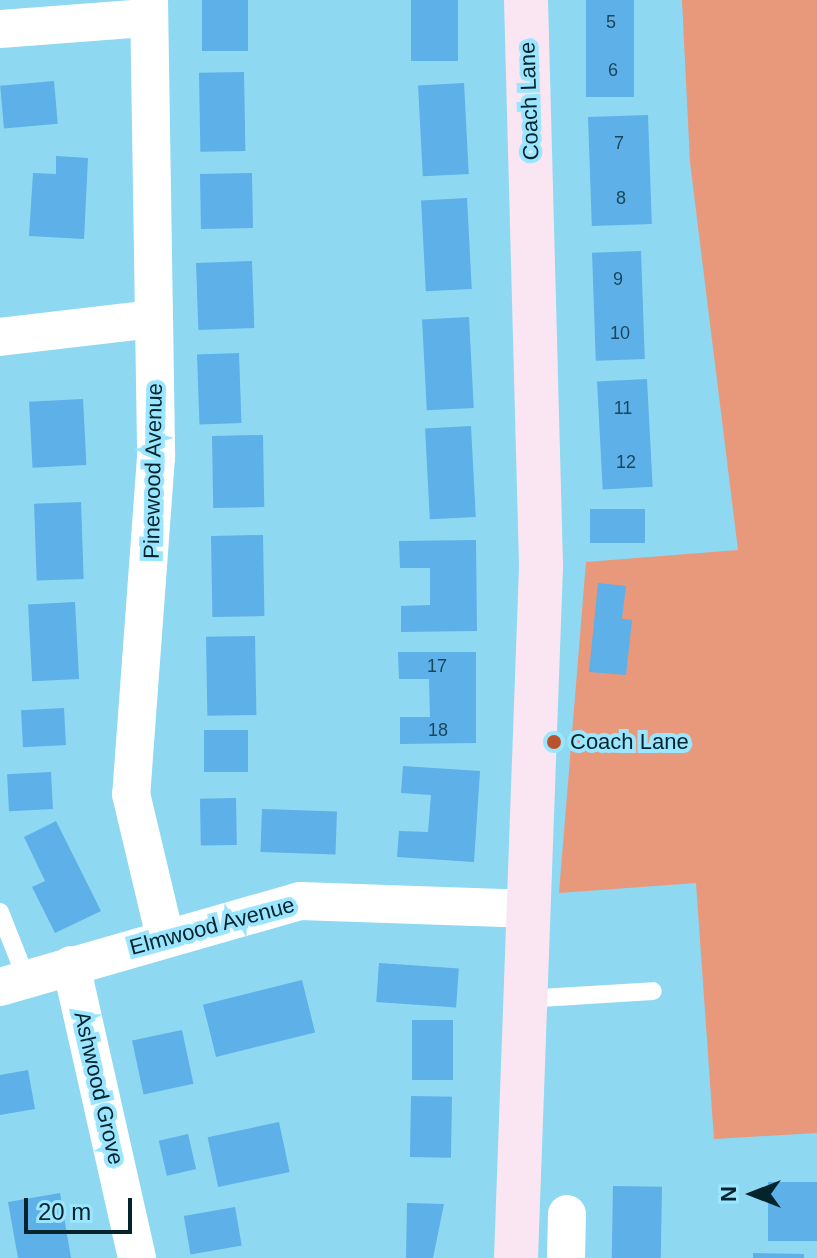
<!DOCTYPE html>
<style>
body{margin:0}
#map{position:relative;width:817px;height:1258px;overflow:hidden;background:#8ed8f1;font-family:Helvetica,sans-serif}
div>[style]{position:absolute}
.green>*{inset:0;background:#e8987b}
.building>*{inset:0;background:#5db0e8;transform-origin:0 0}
.lane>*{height:18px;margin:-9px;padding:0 9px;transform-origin:9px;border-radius:9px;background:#fff}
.street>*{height:38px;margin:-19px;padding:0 19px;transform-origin:19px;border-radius:19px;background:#fff}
.secondary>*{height:44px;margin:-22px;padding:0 22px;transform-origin:22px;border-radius:22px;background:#f9e6f2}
.dots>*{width:22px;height:22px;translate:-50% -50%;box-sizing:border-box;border:4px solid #9be6fe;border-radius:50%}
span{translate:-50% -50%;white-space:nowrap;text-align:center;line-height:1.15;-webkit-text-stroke:8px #9be6fe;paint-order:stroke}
.number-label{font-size:18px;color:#1a475c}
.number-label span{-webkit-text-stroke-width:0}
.street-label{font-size:22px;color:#03242d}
.poi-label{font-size:22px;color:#03242d}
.left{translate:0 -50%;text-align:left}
.north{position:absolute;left:713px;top:1154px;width:80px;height:80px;-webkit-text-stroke:6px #9be6fe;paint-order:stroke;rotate:270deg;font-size:22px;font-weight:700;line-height:32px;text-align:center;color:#03242d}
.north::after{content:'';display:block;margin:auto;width:28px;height:36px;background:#03242d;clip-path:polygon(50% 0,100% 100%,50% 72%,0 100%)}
.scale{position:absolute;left:24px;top:1198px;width:108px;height:36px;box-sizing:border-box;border:4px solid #03242d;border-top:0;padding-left:10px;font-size:24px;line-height:28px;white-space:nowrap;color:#03242d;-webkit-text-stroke:6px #9be6fe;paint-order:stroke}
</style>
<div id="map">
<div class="green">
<i style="clip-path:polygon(682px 0,817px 0,817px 1133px,714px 1139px,696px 883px,559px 893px,586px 562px,738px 550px,690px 162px)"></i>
</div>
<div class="building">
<i style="left:202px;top:0;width:46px;height:51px"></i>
<i style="left:411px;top:0;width:47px;height:61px"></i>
<i style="left:586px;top:0;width:48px;height:97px"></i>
<i style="left:244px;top:72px;width:79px;height:45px;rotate:89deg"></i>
<i style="left:54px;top:81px;width:43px;height:54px;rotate:85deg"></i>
<i style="left:464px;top:83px;width:91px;height:46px;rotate:87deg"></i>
<i style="left:648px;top:115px;width:109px;height:60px;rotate:88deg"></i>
<i style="clip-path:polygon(56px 156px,88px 158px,84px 239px,29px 236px,33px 173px,56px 174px)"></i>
<i style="left:252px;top:173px;width:55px;height:52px;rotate:89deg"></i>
<i style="left:467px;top:198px;width:91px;height:46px;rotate:87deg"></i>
<i style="left:641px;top:251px;width:108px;height:49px;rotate:88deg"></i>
<i style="left:252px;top:261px;width:67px;height:56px;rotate:88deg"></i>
<i style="left:469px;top:317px;width:91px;height:47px;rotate:87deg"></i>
<i style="left:239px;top:353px;width:70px;height:42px;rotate:88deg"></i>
<i style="left:647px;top:379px;width:108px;height:50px;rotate:87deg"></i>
<i style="left:83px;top:399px;width:66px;height:54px;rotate:87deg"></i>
<i style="left:471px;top:426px;width:91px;height:46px;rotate:87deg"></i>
<i style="left:263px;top:435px;width:72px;height:51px;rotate:89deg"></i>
<i style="left:81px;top:502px;width:77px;height:47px;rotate:88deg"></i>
<i style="left:590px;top:509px;width:55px;height:34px"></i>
<i style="left:263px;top:535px;width:81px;height:52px;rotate:89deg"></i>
<i style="clip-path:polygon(476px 540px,477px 631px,401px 632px,401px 606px,430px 605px,430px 568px,400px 568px,399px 541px)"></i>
<i style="clip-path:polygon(598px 583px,626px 586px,622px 619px,632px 620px,626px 675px,589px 672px)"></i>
<i style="left:75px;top:602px;width:77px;height:47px;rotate:87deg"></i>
<i style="left:255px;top:636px;width:79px;height:49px;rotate:89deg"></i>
<i style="clip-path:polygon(398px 652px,476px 652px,476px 743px,400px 744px,400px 717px,430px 717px,429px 679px,399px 679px)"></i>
<i style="left:64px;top:708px;width:37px;height:43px;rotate:87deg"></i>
<i style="left:248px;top:730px;width:42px;height:44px;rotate:90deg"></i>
<i style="clip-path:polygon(403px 766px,480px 771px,474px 862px,397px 857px,399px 831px,428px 832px,431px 795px,401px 793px)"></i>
<i style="left:51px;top:772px;width:37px;height:44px;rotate:87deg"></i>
<i style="left:236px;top:798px;width:47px;height:36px;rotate:89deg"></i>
<i style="left:262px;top:809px;width:75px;height:43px;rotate:2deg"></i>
<i style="clip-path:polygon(56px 821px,101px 911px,55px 933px,32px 887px,45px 881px,24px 837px)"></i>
<i style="left:379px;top:963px;width:80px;height:39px;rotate:4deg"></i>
<i style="left:302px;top:980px;width:54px;height:102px;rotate:76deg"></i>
<i style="left:412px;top:1020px;width:41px;height:60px"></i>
<i style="left:182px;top:1030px;width:55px;height:51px;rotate:78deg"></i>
<i style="clip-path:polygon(28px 1070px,35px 1109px,0 1115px,0 1075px)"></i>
<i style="left:411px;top:1096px;width:41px;height:61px;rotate:1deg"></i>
<i style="left:279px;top:1122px;width:51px;height:73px;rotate:78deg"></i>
<i style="left:188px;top:1134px;width:36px;height:30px;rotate:77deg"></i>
<i style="left:768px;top:1182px;width:49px;height:59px"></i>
<i style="left:613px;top:1186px;width:49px;height:72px;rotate:1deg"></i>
<i style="clip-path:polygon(60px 1193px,71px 1258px,18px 1258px,8px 1202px)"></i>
<i style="clip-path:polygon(407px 1203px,444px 1204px,433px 1258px,406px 1258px)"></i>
<i style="left:235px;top:1207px;width:39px;height:52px;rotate:80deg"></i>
<i style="clip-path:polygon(753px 1253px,804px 1254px,804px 1258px,753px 1258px)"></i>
</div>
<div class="lane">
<i style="left:0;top:912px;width:71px;rotate:68.5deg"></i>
<i style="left:524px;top:999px;width:129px;rotate:-3.5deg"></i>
</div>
<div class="street">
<i style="left:149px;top:0;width:457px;rotate:89.1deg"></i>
<i style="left:156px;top:457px;width:338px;rotate:94.2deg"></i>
<i style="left:131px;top:794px;width:147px;rotate:76.6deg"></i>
<i style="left:0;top:29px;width:148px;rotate:-4.3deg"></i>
<i style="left:0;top:337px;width:155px;rotate:-6.7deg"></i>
<i style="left:71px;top:965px;width:300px;rotate:77.3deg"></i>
<i style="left:0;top:987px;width:312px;rotate:-16deg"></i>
<i style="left:300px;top:901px;width:225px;rotate:2deg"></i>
<i style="left:566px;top:1258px;width:44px;rotate:-88.7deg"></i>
</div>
<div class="secondary">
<i style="left:516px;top:1258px;width:693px;rotate:-87.93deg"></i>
<i style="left:541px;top:565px;width:565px;rotate:-91.52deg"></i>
</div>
<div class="dots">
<i style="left:554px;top:742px;background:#ba532b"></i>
</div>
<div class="number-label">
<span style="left:611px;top:22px">5</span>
<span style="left:613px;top:70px">6</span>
<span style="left:619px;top:143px">7</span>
<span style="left:621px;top:198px">8</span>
<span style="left:618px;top:279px">9</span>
<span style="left:620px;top:333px">10</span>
<span style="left:623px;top:408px">11</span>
<span style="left:626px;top:462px">12</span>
<span style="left:437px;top:666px">17</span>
<span style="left:438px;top:730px">18</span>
</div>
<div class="street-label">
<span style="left:529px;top:101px;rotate:-92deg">Coach Lane</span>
<span style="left:153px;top:471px;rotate:-89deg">Pinewood Avenue</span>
<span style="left:212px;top:926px;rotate:-15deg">Elmwood Avenue</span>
<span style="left:99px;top:1088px;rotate:77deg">Ashwood Grove</span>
</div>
<div class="poi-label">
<span class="left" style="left:570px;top:742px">Coach Lane</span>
</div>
<div class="north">N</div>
<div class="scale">20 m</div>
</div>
